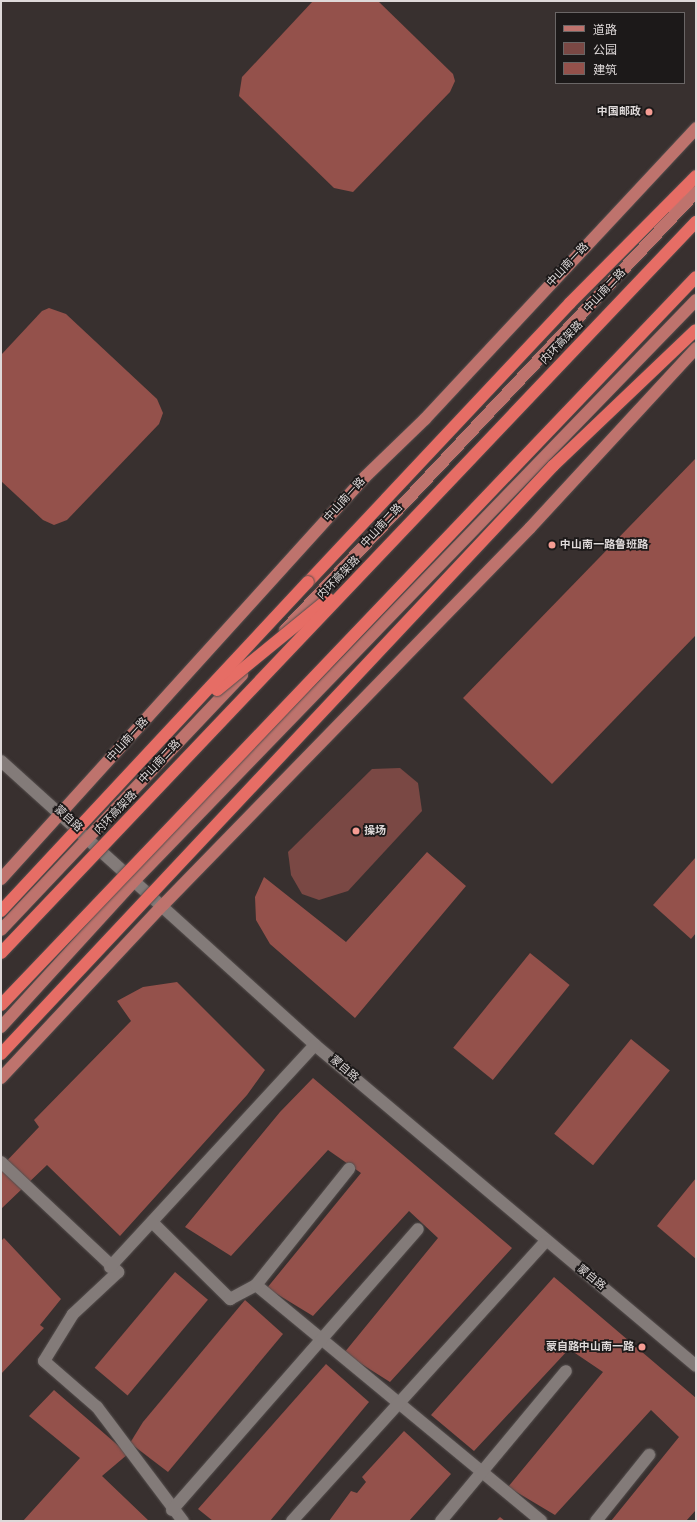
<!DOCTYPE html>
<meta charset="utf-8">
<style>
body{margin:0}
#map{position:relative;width:697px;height:1522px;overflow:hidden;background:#38302f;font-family:Roboto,"Noto Sans SC",sans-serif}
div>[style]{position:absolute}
.green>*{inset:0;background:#7a4844}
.building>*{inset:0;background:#94514b;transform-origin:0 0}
.roads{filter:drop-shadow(0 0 1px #544e4d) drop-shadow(0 0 1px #544e4d)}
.minor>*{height:12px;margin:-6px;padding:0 6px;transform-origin:6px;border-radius:6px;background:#837b79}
.major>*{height:12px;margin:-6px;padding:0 6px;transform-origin:6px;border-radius:6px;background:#be736d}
.highway>*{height:12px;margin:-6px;padding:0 6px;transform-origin:6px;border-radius:6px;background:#e66d65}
.bridges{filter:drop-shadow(0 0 1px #544e4d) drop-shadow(0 0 1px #544e4d)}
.highway-bridge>*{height:12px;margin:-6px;padding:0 6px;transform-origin:6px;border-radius:6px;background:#e66d65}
.dots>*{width:11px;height:11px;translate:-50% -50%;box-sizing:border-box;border:2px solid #1c1919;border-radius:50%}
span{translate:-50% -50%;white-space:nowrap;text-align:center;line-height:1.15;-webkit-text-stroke:3.5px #1c1919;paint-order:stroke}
.poi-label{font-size:11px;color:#ded9d9;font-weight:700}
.right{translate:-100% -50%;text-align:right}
.left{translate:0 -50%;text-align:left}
.street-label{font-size:11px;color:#ded9d9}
.frame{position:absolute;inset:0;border:2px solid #ded9d9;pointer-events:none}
.legend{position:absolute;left:555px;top:12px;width:130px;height:72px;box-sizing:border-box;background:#1c1919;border:1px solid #6a6666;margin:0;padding:5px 7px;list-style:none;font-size:12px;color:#ded9d9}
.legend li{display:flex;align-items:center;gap:8px;height:20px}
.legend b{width:20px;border:1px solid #6a6666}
</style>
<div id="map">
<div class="green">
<i style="clip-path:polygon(400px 768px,418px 783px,422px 811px,348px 891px,319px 900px,302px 894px,291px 875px,288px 852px,372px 769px)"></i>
</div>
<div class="building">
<i style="clip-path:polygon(313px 1px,378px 1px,453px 74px,455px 81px,450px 92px,353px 192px,334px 188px,239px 96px,242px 77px)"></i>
<i style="clip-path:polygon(49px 308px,66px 314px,157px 399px,163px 413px,159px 424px,67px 520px,54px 525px,43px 520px,1px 481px,1px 355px,42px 311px)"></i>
<i style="clip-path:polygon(696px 458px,696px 635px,552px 784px,463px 698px)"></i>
<i style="clip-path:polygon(427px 852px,466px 886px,355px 1018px,270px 944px,256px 920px,255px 897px,264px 877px,346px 942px)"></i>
<i style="clip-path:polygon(696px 857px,696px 933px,691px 939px,653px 905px)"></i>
<i style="left:530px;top:953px;width:51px;height:122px;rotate:39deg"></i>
<i style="clip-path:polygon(177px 982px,265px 1070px,247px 1095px,120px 1236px,47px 1165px,1px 1209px,1px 1167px,39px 1127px,34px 1120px,131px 1021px,117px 1001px,143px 987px)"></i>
<i style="left:631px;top:1039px;width:50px;height:122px;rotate:39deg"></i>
<i style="clip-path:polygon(313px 1078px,512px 1248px,390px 1382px,344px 1353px,438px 1238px,409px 1211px,313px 1316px,267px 1288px,361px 1173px,328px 1150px,231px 1256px,185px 1227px,280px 1112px)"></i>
<i style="clip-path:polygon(696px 1178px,696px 1259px,657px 1226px)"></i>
<i style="clip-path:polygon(4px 1238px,61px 1299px,40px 1325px,44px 1328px,1px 1374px,1px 1241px)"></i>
<i style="left:175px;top:1272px;width:43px;height:125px;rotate:40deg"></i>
<i style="clip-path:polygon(554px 1277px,696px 1398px,696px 1510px,686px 1521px,611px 1521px,679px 1437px,651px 1410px,555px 1515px,508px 1487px,603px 1372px,569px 1349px,474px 1451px,431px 1415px)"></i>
<i style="clip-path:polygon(245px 1300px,283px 1334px,168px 1472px,130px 1443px,143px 1422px)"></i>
<i style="clip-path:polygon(326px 1364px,369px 1402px,270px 1521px,213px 1521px,198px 1509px)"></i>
<i style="clip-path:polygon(54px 1390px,128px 1454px,102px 1476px,149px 1521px,23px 1521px,80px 1458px,29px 1416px)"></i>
<i style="clip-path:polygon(404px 1431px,451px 1474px,409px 1521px,329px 1521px,351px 1491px,357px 1493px,366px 1482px,362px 1477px)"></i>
<i style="clip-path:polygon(500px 1517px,505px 1521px,496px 1521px)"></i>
</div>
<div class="roads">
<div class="minor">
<i style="left:1px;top:761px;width:423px;rotate:42.1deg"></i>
<i style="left:315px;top:1045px;width:498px;rotate:40.1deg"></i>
<i style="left:1px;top:1162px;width:161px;rotate:43.2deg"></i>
<i style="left:118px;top:1272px;width:62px;rotate:137deg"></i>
<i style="left:73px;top:1314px;width:55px;rotate:121.7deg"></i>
<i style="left:44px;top:1361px;width:70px;rotate:41deg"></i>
<i style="left:97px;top:1407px;width:143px;rotate:53deg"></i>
<i style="left:152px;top:1222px;width:110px;rotate:44.6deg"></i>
<i style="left:230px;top:1299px;width:30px;rotate:-28deg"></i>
<i style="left:256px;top:1285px;width:370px;rotate:39.6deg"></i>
<i style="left:110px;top:1267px;width:302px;rotate:-47.3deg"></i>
<i style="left:256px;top:1285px;width:149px;rotate:-51.3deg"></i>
<i style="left:172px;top:1510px;width:373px;rotate:-48.8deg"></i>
<i style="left:292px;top:1521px;width:378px;rotate:-47.8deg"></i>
<i style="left:441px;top:1521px;width:195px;rotate:-50.2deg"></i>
<i style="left:596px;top:1521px;width:85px;rotate:-51.2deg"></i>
</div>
<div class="major">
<i style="left:285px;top:630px;width:601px;rotate:-46.82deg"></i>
<i style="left:1px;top:879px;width:542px;rotate:-47.84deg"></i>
<i style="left:365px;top:477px;width:83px;rotate:-44deg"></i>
<i style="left:425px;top:419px;width:398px;rotate:-47deg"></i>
<i style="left:1px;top:930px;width:351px;rotate:-46.6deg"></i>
<i style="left:1px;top:1027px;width:199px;rotate:-47.6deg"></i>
<i style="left:135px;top:880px;width:807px;rotate:-45.95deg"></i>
<i style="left:1px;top:1078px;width:237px;rotate:-46.9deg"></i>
<i style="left:163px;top:905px;width:526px;rotate:-45.77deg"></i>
<i style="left:530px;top:528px;width:245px;rotate:-47.3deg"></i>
</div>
<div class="highway">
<i style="left:308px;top:582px;width:383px;rotate:-46.8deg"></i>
<i style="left:570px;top:303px;width:179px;rotate:-45.2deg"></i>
</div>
</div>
<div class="bridges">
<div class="highway-bridge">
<i style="left:217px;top:690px;width:144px;rotate:-39.3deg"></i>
<i style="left:1px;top:911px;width:450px;rotate:-47deg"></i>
<i style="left:1px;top:953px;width:1009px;rotate:-46.45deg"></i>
<i style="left:1px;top:1005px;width:1006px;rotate:-46.33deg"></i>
<i style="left:1px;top:1054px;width:807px;rotate:-46.81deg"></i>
<i style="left:553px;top:466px;width:197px;rotate:-43.6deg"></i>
</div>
</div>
<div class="dots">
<i style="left:649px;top:112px;background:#f59c93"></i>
<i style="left:552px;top:545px;background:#f59c93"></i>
<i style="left:356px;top:831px;background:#f59c93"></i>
<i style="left:642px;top:1347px;background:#f59c93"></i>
</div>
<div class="poi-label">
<span class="right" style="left:641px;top:112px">中国邮政</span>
<span class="left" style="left:560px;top:545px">中山南一路鲁班路</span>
<span class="left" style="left:364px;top:831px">操场</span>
<span class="right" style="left:634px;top:1347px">蒙自路中山南一路</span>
</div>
<div class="street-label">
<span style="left:568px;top:265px;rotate:-47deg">中山南一路</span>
<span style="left:605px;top:291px;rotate:-47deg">中山南二路</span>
<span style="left:562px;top:343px;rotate:-46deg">内环高架路</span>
<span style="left:345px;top:500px;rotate:-48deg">中山南一路</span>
<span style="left:382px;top:526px;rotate:-47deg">中山南二路</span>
<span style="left:339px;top:578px;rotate:-46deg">内环高架路</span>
<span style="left:128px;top:740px;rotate:-48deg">中山南一路</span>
<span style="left:160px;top:762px;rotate:-47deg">中山南二路</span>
<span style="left:116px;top:813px;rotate:-46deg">内环高架路</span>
<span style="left:68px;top:819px;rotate:42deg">蒙自路</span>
<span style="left:344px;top:1069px;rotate:40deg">蒙自路</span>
<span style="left:591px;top:1278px;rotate:39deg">蒙自路</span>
</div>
<div class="frame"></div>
<ul class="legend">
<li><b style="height:5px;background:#be736d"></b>道路</li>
<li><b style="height:11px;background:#7a4844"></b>公园</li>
<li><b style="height:11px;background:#94514b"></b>建筑</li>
</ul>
</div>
